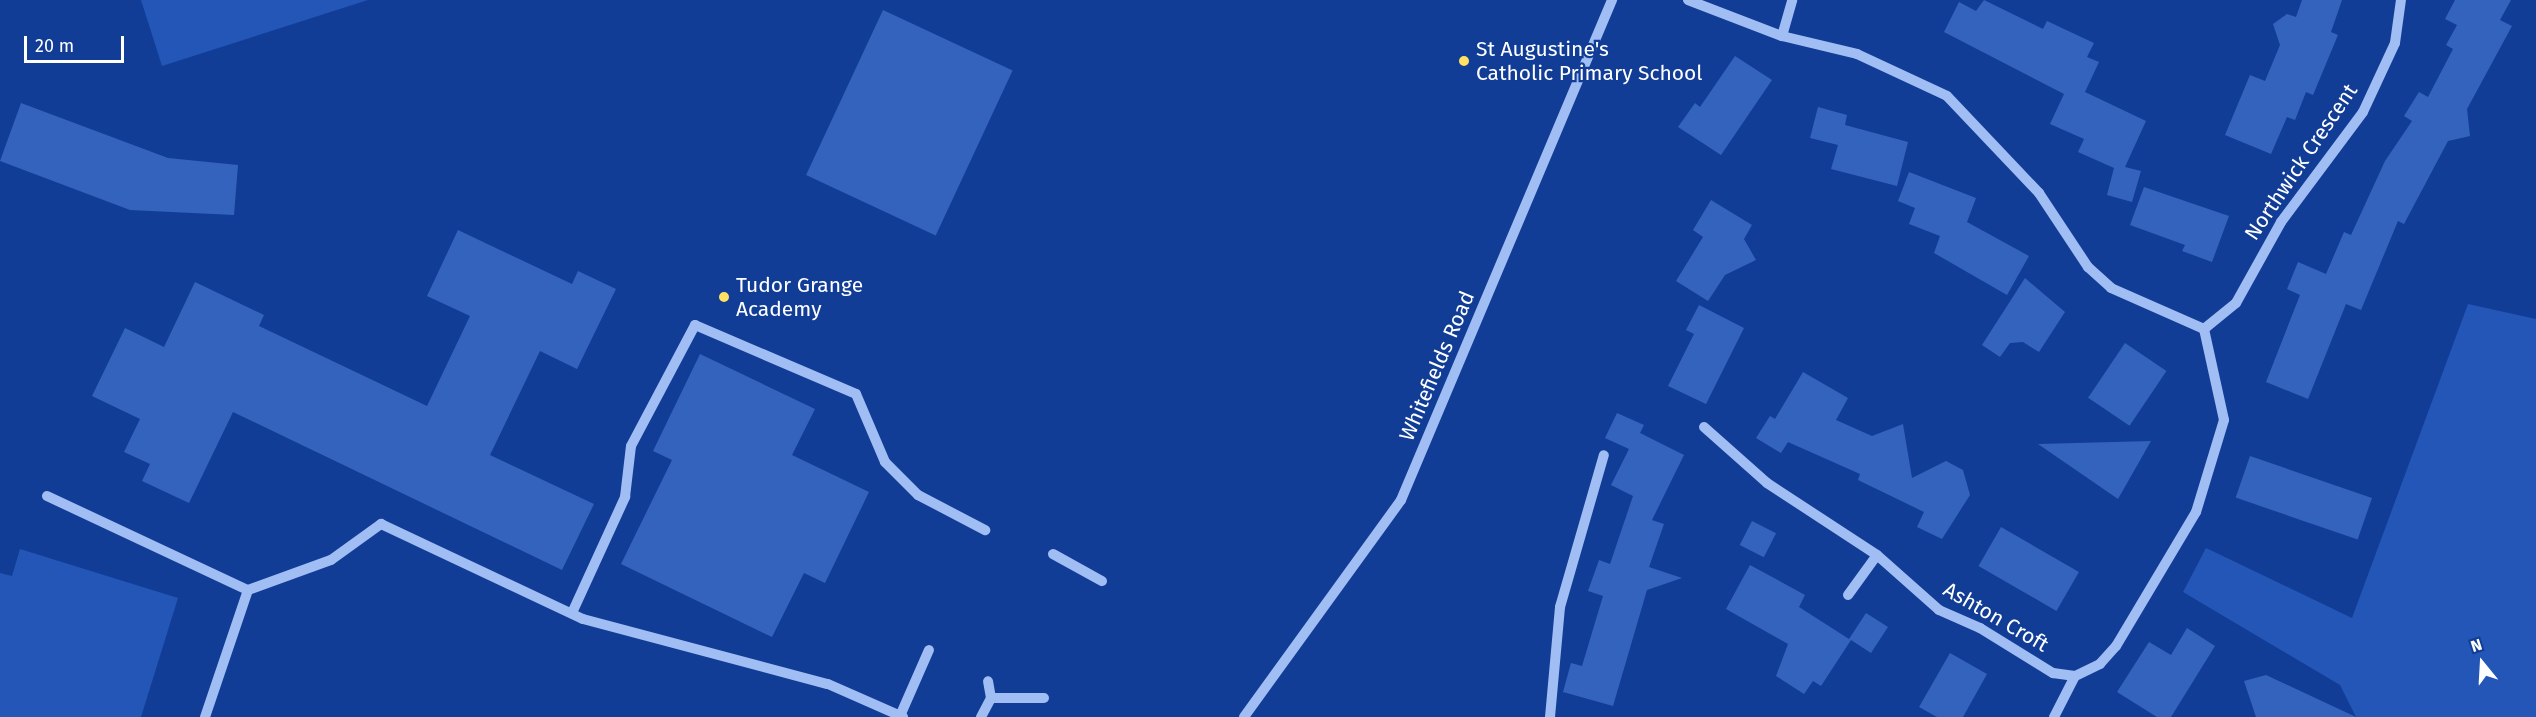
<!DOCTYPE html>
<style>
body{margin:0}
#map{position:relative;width:2536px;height:717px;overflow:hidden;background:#113d96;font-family:"Fira Sans",sans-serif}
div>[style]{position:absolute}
.green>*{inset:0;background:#2356b6}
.building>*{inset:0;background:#3463bd;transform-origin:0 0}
.minor>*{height:10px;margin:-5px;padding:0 5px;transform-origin:5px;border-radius:5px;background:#a0bdf4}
.dots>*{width:16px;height:16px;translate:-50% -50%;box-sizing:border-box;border:3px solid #113d96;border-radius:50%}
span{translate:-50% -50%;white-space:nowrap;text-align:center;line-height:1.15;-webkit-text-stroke:4.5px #113d96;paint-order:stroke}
.poi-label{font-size:21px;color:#fff}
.left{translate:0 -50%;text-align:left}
.street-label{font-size:21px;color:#fff}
.north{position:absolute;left:2452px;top:633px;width:60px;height:60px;-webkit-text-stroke:4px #113d96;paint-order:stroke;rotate:342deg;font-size:16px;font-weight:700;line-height:24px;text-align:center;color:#fff}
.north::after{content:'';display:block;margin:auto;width:21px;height:27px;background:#fff;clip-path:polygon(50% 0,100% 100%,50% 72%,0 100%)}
.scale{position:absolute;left:24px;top:36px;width:100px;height:27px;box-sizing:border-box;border:3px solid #fff;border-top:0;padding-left:8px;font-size:18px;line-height:21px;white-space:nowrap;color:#fff;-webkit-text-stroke:4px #113d96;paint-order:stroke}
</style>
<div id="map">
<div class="green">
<i style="clip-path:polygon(141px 0,368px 0,162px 66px)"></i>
<i style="clip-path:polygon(2468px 304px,2536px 319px,2536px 717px,2356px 717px,2340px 685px,2183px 592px,2206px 548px,2352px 618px)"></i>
<i style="clip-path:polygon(20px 549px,178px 598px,141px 717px,0 717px,0 573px,12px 576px)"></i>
</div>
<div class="building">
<i style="clip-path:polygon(1984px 0,2043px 29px,2047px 21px,2094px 43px,2087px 57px,2099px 62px,2085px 92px,2146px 121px,2125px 167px,2141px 171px,2132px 202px,2107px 195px,2114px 168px,2078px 152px,2084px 139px,2050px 124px,2064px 94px,1944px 32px,1959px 2px,1976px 11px)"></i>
<i style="clip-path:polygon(2302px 0,2342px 0,2331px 32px,2338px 35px,2313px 95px,2306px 92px,2295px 120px,2287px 117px,2271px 154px,2225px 135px,2250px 75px,2265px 81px,2280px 45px,2273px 24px,2287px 14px,2296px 17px)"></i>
<i style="clip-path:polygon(2455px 0,2511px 0,2500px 20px,2512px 26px,2467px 109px,2470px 136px,2448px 141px,2404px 224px,2398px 221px,2361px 310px,2346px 304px,2308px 399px,2266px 382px,2300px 295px,2287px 289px,2298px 262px,2326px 274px,2344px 232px,2351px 235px,2385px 161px,2412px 121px,2404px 116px,2419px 92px,2428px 97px,2453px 49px,2446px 45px,2457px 25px,2445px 19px)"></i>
<i style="left:883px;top:10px;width:143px;height:182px;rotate:25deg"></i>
<i style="clip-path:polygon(1735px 56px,1772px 80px,1721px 155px,1678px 127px,1695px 103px,1700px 107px)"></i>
<i style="clip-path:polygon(21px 103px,168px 158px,238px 165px,234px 215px,130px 210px,0 161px)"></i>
<i style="clip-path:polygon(1818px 107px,1847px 115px,1845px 125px,1908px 142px,1897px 186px,1831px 169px,1838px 145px,1810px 138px)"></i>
<i style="clip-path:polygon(1909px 172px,1976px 198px,1967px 222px,2029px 256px,2007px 295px,1934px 253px,1940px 236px,1909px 224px,1915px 208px,1898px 201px)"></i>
<i style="clip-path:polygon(2144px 187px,2229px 216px,2212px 262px,2182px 251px,2185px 245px,2130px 225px)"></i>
<i style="clip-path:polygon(1711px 200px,1752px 225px,1744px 239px,1756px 260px,1725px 275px,1708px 301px,1676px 281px,1703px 237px,1693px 230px)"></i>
<i style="clip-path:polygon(458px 230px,572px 284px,578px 271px,616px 289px,577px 369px,540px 351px,490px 455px,594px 504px,562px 570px,233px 412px,189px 503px,142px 481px,150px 464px,124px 452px,140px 419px,92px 396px,125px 328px,164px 347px,195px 282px,264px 315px,259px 326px,427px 406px,470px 316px,427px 296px)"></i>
<i style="clip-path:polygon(2025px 278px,2065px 312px,2039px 352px,2023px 342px,2010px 343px,2000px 357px,1982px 345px)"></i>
<i style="clip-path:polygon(1699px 305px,1744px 328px,1706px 404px,1668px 386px,1694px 334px,1686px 330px)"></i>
<i style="left:2125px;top:343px;width:50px;height:66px;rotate:34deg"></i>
<i style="clip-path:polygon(700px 354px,815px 409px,792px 455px,869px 492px,825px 583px,804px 573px,772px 637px,621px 564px,672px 460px,653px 451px)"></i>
<i style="clip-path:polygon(1803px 372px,1848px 398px,1836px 420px,1872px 436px,1903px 424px,1912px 478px,1946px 461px,1963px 470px,1970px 495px,1942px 539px,1917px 527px,1924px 512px,1858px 480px,1860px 474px,1788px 442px,1781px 453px,1756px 438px,1770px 416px,1775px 419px)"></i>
<i style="clip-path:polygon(1617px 413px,1644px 425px,1640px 433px,1684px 455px,1652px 520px,1664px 524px,1649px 567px,1682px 578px,1647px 590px,1613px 706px,1563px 692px,1571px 663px,1582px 666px,1603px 596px,1588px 591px,1599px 560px,1610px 564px,1633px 496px,1611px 485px,1629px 449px,1605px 438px)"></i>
<i style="clip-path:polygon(2151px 441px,2118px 499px,2038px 444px)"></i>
<i style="left:2250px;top:456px;width:129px;height:44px;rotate:19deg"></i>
<i style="left:1752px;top:521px;width:27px;height:27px;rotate:27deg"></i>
<i style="left:2001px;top:527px;width:90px;height:45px;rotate:30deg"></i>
<i style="clip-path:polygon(1750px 565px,1805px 595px,1799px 607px,1849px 639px,1866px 613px,1888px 627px,1871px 653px,1851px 640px,1821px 686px,1813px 681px,1804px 694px,1776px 676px,1788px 644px,1726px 609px)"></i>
<i style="clip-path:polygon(2187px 628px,2215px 646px,2171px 717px,2157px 717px,2117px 692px,2149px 642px,2171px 655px)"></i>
<i style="clip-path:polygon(1950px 653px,1987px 674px,1963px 717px,1937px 717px,1919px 707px)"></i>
<i style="clip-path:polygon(2266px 675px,2356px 717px,2256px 717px,2244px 681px)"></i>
</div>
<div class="minor">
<i style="left:1688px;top:0;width:101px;rotate:21deg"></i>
<i style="left:1782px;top:36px;width:77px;rotate:13.5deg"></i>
<i style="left:1857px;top:54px;width:99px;rotate:25deg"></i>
<i style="left:1947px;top:96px;width:134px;rotate:46.5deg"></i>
<i style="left:2039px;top:193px;width:89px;rotate:56.5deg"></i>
<i style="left:2088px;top:267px;width:31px;rotate:42deg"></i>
<i style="left:2111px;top:288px;width:102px;rotate:23.8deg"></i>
<i style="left:2204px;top:329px;width:93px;rotate:77.6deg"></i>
<i style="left:2224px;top:420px;width:96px;rotate:106.9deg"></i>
<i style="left:2196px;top:512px;width:156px;rotate:120.8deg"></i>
<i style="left:2116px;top:646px;width:24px;rotate:132deg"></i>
<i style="left:2100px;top:664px;width:28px;rotate:154deg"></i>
<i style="left:2075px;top:676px;width:46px;rotate:117.1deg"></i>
<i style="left:1782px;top:36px;width:37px;rotate:-74deg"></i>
<i style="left:2204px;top:329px;width:41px;rotate:-39.1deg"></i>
<i style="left:2236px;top:303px;width:93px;rotate:-60.9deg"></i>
<i style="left:2281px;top:222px;width:137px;rotate:-53.3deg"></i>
<i style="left:2363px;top:112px;width:76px;rotate:-65.1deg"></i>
<i style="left:2395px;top:43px;width:43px;rotate:-82.1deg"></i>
<i style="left:1704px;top:427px;width:84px;rotate:41.6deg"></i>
<i style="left:1767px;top:483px;width:131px;rotate:33.2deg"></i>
<i style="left:1877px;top:555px;width:83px;rotate:41.6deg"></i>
<i style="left:1939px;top:610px;width:45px;rotate:23.7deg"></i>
<i style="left:1980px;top:628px;width:86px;rotate:31.7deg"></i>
<i style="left:2053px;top:673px;width:22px;rotate:8deg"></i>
<i style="left:47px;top:496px;width:222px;rotate:25.1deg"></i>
<i style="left:1053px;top:554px;width:56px;rotate:28.9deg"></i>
<i style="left:1848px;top:595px;width:49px;rotate:-54.1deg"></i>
<i style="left:572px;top:613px;width:128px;rotate:-65.4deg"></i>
<i style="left:625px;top:497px;width:51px;rotate:-83.3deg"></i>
<i style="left:631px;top:446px;width:137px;rotate:-62.1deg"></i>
<i style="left:695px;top:325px;width:175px;rotate:23.2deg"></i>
<i style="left:856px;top:394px;width:74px;rotate:66.9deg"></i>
<i style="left:885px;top:462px;width:47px;rotate:45deg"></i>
<i style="left:918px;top:495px;width:76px;rotate:27.6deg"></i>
<i style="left:991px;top:698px;width:53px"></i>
<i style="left:900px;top:716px;width:72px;rotate:-66.3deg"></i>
<i style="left:205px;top:717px;width:134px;rotate:-71.3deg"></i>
<i style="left:248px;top:590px;width:88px;rotate:-19.9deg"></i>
<i style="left:331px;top:560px;width:62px;rotate:-35.8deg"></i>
<i style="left:381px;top:524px;width:223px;rotate:25.2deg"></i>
<i style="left:583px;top:619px;width:253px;rotate:14.9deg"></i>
<i style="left:828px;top:684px;width:82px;rotate:23.7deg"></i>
<i style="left:981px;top:717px;width:21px;rotate:-62deg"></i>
<i style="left:991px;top:698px;width:17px;rotate:-100deg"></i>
<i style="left:1244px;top:717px;width:268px;rotate:-54.1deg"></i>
<i style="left:1401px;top:500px;width:543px;rotate:-67.12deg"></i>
<i style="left:1550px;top:717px;width:110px;rotate:-84.8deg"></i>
<i style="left:1560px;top:607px;width:158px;rotate:-73.9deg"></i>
</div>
<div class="dots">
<i style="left:1464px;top:61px;background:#ffe263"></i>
<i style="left:724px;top:297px;background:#ffe263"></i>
</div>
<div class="poi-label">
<span class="left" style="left:1476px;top:61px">St Augustine's<br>Catholic Primary School</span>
<span class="left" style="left:736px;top:297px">Tudor Grange<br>Academy</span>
</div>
<div class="street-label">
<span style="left:2301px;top:162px;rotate:-56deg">Northwick Crescent</span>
<span style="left:1437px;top:366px;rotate:-67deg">Whitefields Road</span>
<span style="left:1996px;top:617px;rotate:30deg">Ashton Croft</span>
</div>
<div class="north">N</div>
<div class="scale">20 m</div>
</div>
